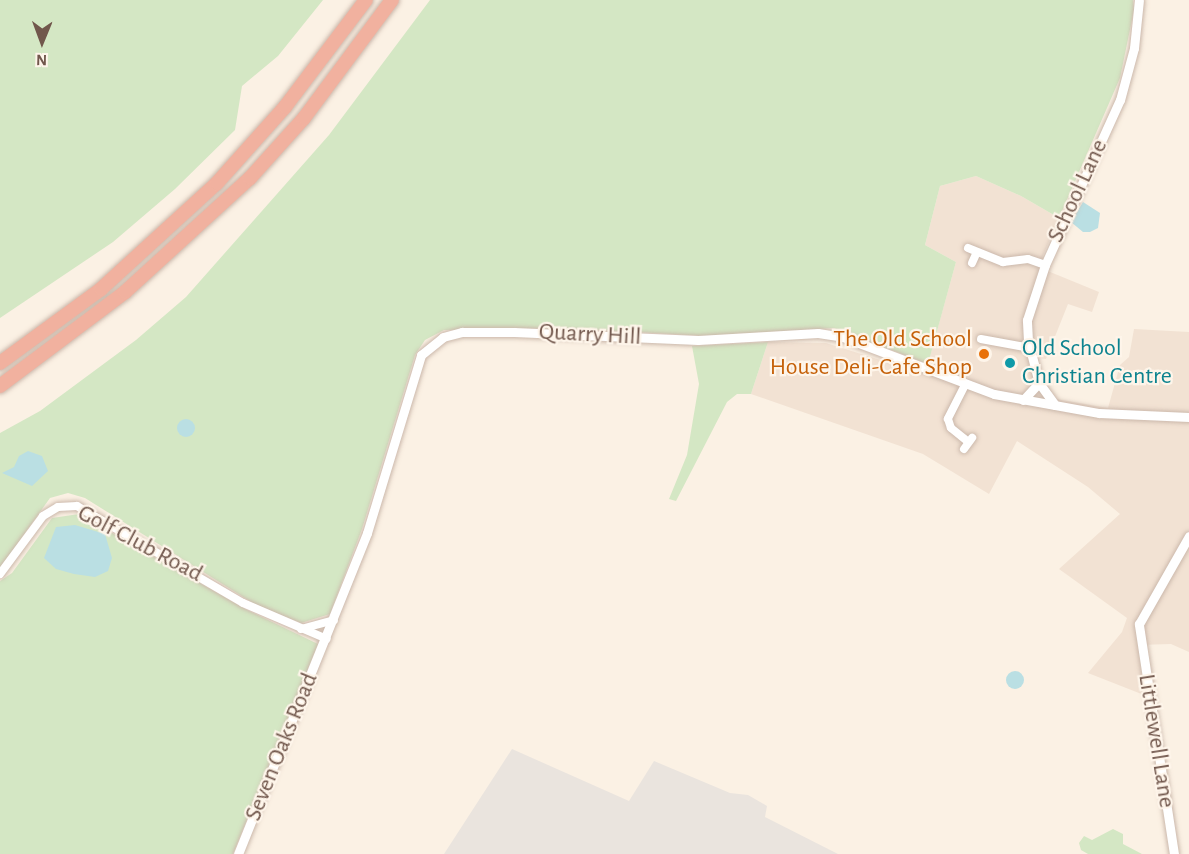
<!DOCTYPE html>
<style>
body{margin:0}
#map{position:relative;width:1189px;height:854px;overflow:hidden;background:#fbf1e4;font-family:"Alegreya Sans",sans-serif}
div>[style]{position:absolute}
.residential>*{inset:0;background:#f2e2d3}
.industrial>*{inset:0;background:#eae4de}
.green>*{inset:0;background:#d4e7c4}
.water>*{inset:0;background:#badfe3}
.round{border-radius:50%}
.roads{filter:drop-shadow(0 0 2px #cbb8ab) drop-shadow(0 0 2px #cbb8ab)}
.minor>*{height:8px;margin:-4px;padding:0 4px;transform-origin:4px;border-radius:4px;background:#fff}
.tertiary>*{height:9px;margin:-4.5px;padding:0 4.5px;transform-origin:4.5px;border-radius:4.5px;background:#fff}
.motorway>*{height:14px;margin:-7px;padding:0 7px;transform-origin:7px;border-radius:7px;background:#f1b19f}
.dots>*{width:16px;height:16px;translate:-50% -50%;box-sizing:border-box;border:3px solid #fef5ea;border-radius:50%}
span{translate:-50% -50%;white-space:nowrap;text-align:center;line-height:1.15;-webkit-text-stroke:4.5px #fef5ea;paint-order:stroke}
.street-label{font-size:24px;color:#71574c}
.food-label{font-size:24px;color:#c56008}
.right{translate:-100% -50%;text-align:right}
.culture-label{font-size:24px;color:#0d838f}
.left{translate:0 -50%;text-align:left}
.north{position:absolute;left:12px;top:12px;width:60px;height:60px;-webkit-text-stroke:4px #fef5ea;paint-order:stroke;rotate:181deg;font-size:16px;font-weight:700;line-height:24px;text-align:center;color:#71574c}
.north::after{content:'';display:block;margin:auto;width:21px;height:27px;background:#71574c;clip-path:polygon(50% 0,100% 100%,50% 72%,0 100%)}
</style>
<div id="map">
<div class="residential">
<i style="clip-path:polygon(976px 176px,1021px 196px,1059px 218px,1038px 267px,1099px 292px,1092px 312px,1068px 304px,1046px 359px,1038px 358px,1047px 388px,1056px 399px,1108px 408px,1120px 365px,1129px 357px,1134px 329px,1189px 332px,1189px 652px,1171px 644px,1138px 645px,1144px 695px,1088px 673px,1122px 632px,1127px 618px,1059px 569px,1120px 514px,1088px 487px,1017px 441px,989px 494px,923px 454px,751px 394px,768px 342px,826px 343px,925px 374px,956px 262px,925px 245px,940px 186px)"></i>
</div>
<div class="industrial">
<i style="clip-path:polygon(512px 749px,629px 801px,654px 761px,730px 793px,748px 795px,767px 806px,765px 817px,838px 854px,444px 854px)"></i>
</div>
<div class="green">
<i style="clip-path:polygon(0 0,323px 0,278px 56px,242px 86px,235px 130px,175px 189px,113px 242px,0 318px)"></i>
<i style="clip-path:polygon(430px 0,1133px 0,1134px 10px,1120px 78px,1059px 218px,1021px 196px,976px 176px,940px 186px,925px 245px,956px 262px,928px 364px,834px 328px,705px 336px,568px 328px,444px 330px,425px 340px,415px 355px,362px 529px,330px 614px,301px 623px,256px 605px,85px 498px,68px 493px,50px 498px,0 568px,0 433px,40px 411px,136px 340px,186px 297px,329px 135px)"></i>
<i style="clip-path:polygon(768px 342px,751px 394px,737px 394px,727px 402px,676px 501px,669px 499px,687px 455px,699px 384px,692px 346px)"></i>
<i style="clip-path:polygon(79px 514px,247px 610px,318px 644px,233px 854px,0 854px,0 581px,12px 573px,52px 518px)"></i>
<i style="clip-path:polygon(1113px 829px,1123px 834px,1123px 844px,1142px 854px,1088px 854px,1081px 850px,1079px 843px,1084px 836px,1092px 840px)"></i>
</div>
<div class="water">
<i style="clip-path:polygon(1083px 202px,1100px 213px,1098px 228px,1090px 232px,1083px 232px,1071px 222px)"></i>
<i class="round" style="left:177px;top:419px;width:18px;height:18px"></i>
<i style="clip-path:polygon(28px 451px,42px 456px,48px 471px,32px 486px,2px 473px,14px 467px,19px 456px)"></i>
<i style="clip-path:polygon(75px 525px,105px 534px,112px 558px,108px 571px,95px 577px,74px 574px,56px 569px,44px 558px,56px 527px)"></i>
<i class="round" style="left:1006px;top:671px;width:18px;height:18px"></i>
</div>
<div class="roads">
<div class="minor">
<i style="left:968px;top:248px;width:38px;rotate:22deg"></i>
<i style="left:1003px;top:262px;width:25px;rotate:-7deg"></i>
<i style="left:1028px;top:259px;width:18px;rotate:19deg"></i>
<i style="left:972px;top:263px;width:12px;rotate:-66deg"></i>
<i style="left:981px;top:339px;width:50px;rotate:10.4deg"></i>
<i style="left:965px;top:385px;width:38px;rotate:117deg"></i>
<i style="left:948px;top:419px;width:9px;rotate:72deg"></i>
<i style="left:951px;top:428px;width:21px;rotate:39deg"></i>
<i style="left:964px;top:449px;width:14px;rotate:-54deg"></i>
<i style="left:0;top:574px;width:72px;rotate:-53.4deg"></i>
<i style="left:43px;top:516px;width:17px;rotate:-31deg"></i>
<i style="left:58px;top:507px;width:19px;rotate:-3deg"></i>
<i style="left:77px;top:506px;width:192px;rotate:30.3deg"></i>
<i style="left:243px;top:603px;width:91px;rotate:23.2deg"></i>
<i style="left:301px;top:629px;width:34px;rotate:-15deg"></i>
</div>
<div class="tertiary">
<i style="left:1023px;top:400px;width:23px;rotate:-47deg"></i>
<i style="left:1055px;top:405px;width:27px;rotate:-126deg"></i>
<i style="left:1039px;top:383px;width:43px;rotate:-104.7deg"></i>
<i style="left:1028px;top:341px;width:21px;rotate:-93deg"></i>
<i style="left:1027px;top:320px;width:58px;rotate:-71.9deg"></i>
<i style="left:1045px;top:265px;width:181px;rotate:-65.6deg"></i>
<i style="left:1120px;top:100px;width:54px;rotate:-74.9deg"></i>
<i style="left:1134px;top:48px;width:48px;rotate:-84.1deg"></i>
<i style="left:238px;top:854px;width:346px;rotate:-68.1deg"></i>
<i style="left:367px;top:533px;width:186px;rotate:-73.1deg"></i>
<i style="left:421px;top:355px;width:28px;rotate:-39deg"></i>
<i style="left:443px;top:337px;width:20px;rotate:-15deg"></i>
<i style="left:462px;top:332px;width:52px"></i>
<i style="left:514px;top:332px;width:184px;rotate:2.5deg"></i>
<i style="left:698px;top:340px;width:120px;rotate:-3.3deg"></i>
<i style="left:818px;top:333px;width:25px;rotate:9deg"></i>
<i style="left:843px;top:337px;width:161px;rotate:20.7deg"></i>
<i style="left:994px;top:394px;width:107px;rotate:10.3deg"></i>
<i style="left:1099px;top:413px;width:90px;rotate:2.5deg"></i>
<i style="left:1174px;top:854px;width:233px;rotate:-98.7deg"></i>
<i style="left:1139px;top:624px;width:101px;rotate:-60.4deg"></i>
</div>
<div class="motorway">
<i style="left:0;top:363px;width:125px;rotate:-36.2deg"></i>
<i style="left:101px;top:289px;width:157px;rotate:-42.4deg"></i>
<i style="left:217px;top:183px;width:102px;rotate:-48.2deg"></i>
<i style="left:285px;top:107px;width:134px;rotate:-52.9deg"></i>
<i style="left:0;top:386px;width:156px;rotate:-36.9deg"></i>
<i style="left:125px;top:292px;width:169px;rotate:-42.4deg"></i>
<i style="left:250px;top:178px;width:81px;rotate:-48deg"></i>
<i style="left:304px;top:118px;width:147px;rotate:-53.3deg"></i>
</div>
</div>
<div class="dots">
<i style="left:984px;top:354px;background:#e8710a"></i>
<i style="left:1010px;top:363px;background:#0f9aa8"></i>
</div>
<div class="street-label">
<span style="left:1078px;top:191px;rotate:-65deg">School Lane</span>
<span style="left:590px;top:335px;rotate:3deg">Quarry Hill</span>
<span style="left:140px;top:544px;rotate:28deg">Golf Club Road</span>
<span style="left:1156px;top:741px;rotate:81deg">Littlewell Lane</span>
<span style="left:282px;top:747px;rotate:-68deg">Seven Oaks Road</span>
</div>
<div class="food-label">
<span class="right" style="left:972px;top:354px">The Old School<br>House Deli-Cafe Shop</span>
</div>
<div class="culture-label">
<span class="left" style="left:1022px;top:363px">Old School<br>Christian Centre</span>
</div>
<div class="north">N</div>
</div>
